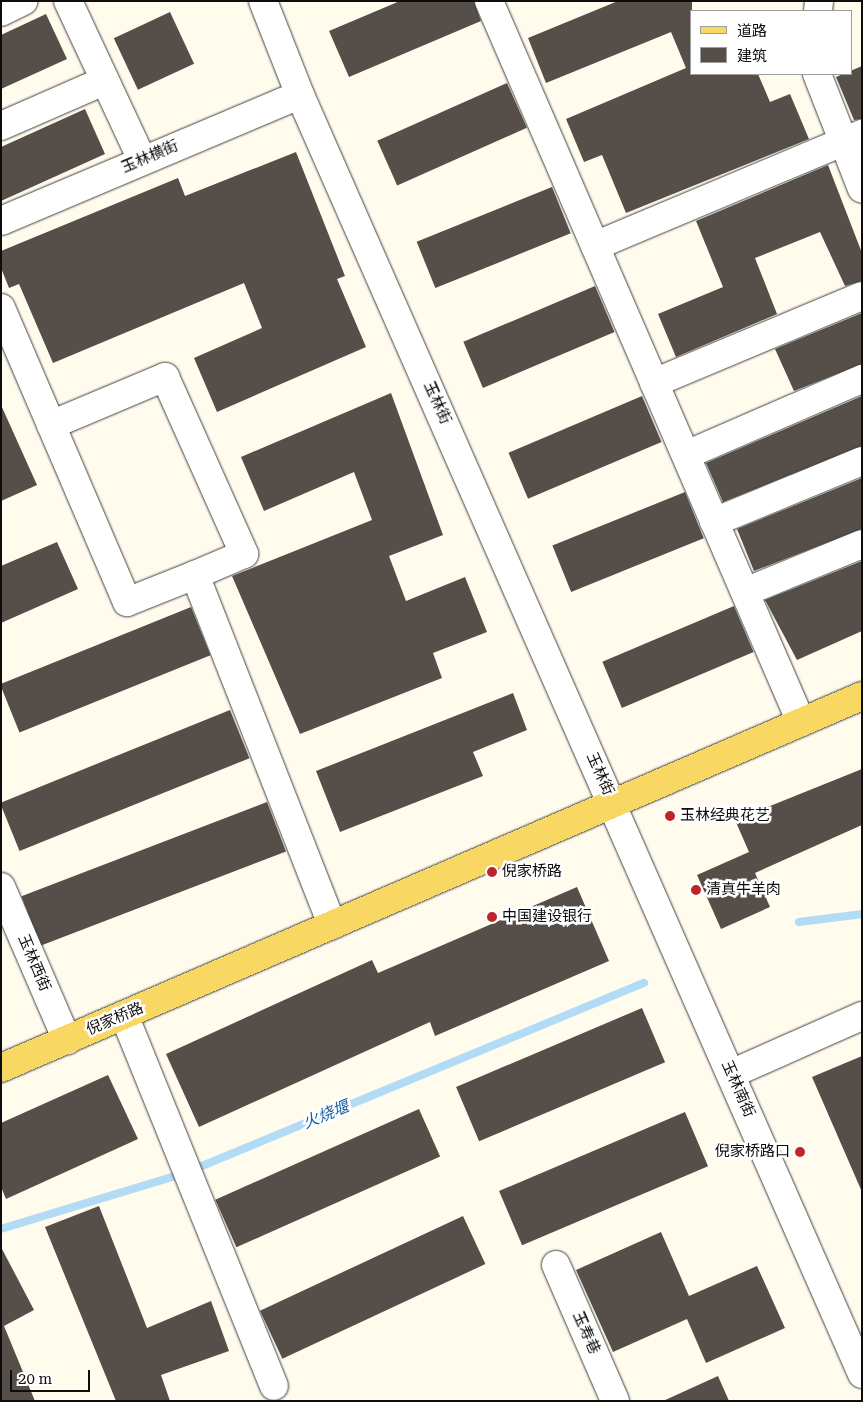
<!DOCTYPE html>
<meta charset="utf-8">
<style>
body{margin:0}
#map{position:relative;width:863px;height:1402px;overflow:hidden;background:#fffced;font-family:"Roboto Serif","Noto Sans SC",serif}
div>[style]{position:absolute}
.stream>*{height:8px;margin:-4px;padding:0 4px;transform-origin:4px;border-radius:4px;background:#b2dbf6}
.building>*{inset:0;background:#564e49;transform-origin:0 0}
.roads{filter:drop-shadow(0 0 1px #404040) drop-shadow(0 0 1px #404040)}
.minor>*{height:28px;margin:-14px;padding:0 14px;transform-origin:14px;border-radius:14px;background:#fff}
.major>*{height:28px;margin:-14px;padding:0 14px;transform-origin:14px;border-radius:14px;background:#f9d763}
.dots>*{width:14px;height:14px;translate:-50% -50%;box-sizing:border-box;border:2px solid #fff;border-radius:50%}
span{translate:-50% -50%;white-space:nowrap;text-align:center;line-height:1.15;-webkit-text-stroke:5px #fff;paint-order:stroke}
.street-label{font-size:15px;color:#0d0d0d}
.poi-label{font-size:15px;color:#0d0d0d}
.left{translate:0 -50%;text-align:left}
.right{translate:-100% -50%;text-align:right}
.water-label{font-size:16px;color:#16609f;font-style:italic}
.frame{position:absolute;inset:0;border:2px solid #0d0d0d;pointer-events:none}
.legend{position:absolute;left:690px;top:10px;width:162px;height:65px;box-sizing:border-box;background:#fff;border:1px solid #9e9e9e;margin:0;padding:6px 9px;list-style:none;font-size:15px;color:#0d0d0d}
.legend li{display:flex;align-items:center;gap:10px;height:25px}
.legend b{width:25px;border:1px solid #9e9e9e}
.scale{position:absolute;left:10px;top:1370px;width:80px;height:22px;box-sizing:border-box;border:2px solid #0d0d0d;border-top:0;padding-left:6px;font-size:15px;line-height:18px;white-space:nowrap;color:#0d0d0d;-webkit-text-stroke:4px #fff;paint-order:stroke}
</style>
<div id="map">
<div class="stream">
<i style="left:799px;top:922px;width:64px;rotate:-7.2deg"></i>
<i style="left:1px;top:1229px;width:192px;rotate:-16.9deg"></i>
<i style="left:185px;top:1173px;width:497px;rotate:-22.5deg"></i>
</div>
<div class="building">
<i style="clip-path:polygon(400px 1px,474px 1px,481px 21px,349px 77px,329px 31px)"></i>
<i style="clip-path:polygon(618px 1px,692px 1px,692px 74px,758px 74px,770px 102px,790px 94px,809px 139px,626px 213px,602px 155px,584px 162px,566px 119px,686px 68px,671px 32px,546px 83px,528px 38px)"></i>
<i style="left:170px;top:12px;width:57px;height:62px;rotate:65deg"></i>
<i style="clip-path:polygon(46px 14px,67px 59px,1px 89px,1px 35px)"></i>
<i style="clip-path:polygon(862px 66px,862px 119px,854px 120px,836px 77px)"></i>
<i style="left:507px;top:83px;width:49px;height:142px;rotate:66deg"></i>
<i style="clip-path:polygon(85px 109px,105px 154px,1px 201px,1px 147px)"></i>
<i style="clip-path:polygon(296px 152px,345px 276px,337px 279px,366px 347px,217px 412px,194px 358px,262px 328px,244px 283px,53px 363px,19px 284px,9px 288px,1px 268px,1px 251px,178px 178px,185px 196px)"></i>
<i style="clip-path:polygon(828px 165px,862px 253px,862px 281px,845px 286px,820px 232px,755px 258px,777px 314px,676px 357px,658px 314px,723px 287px,696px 221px)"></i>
<i style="left:552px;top:187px;width:50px;height:146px;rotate:68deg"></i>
<i style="left:595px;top:286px;width:50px;height:143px;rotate:67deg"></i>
<i style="clip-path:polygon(862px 313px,862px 364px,794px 391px,775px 349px)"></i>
<i style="clip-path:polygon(391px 393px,443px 535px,389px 556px,406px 601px,465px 577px,487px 632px,433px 653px,442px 678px,300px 734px,232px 576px,372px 520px,354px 472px,264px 511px,241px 457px)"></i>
<i style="left:642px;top:396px;width:50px;height:145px;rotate:67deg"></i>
<i style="clip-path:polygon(862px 396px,862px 446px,723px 502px,706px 463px)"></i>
<i style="clip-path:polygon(1px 405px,37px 485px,1px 501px)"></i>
<i style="clip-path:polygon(862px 478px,862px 529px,754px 571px,737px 529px)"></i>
<i style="left:685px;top:492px;width:50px;height:143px;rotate:68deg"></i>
<i style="clip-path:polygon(57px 542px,78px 589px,1px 623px,1px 566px)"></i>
<i style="clip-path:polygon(862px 561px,862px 631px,797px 660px,765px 600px)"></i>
<i style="left:734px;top:606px;width:50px;height:143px;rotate:67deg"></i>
<i style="left:191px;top:607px;width:52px;height:206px;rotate:68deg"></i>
<i style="clip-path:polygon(513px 693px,527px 730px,473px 752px,483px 776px,340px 832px,316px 771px)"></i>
<i style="left:230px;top:710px;width:52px;height:248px;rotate:68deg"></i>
<i style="clip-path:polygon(862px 769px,862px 825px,755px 873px,770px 907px,721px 929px,697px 875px,749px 852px,735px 820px)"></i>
<i style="left:267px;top:802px;width:53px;height:263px;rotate:69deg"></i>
<i style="clip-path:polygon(577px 887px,609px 961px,435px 1036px,430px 1022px,199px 1127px,166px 1054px,372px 960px,378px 973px)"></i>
<i style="left:642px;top:1008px;width:59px;height:202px;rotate:67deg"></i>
<i style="clip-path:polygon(862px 1056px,862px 1192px,812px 1077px)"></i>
<i style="clip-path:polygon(108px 1075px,138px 1139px,6px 1199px,1px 1187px,1px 1123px)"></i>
<i style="left:419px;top:1109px;width:52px;height:223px;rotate:66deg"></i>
<i style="left:685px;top:1112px;width:59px;height:202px;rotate:67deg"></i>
<i style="clip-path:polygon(99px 1206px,147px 1328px,211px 1301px,229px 1351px,161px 1375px,170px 1401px,116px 1401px,45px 1227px)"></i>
<i style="left:463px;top:1216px;width:53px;height:224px;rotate:65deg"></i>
<i style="clip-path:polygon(661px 1232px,689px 1296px,757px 1266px,785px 1328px,706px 1363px,687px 1319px,613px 1352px,576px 1270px)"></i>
<i style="clip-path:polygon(1px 1247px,34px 1310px,4px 1326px,35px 1401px,1px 1401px)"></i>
<i style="clip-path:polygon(718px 1376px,729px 1401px,663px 1401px)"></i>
</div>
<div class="roads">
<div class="minor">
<i style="left:68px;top:1px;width:175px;rotate:65deg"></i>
<i style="left:263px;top:1px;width:101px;rotate:68.5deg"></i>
<i style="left:300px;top:95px;width:1397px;rotate:66.28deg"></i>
<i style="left:489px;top:1px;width:786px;rotate:66.6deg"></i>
<i style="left:818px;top:11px;width:10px;rotate:-84deg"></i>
<i style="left:1px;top:12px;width:25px;rotate:-26deg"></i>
<i style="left:817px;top:74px;width:123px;rotate:68.6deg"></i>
<i style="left:1px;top:126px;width:112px;rotate:-23.6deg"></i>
<i style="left:1px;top:221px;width:324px;rotate:-22.9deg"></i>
<i style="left:595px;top:246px;width:290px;rotate:-22.8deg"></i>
<i style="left:1px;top:308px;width:320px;rotate:66.8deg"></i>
<i style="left:127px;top:602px;width:73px;rotate:-21.7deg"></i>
<i style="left:654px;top:383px;width:225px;rotate:-22.7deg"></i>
<i style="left:51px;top:425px;width:124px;rotate:-22.8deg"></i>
<i style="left:165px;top:377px;width:194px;rotate:65.9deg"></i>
<i style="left:244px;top:554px;width:53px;rotate:156.8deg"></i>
<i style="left:195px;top:575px;width:376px;rotate:68.6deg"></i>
<i style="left:686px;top:455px;width:192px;rotate:-23.4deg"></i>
<i style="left:714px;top:522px;width:160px;rotate:-22.4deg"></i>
<i style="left:745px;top:592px;width:126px;rotate:-22.3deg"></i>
<i style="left:1px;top:887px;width:167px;rotate:66.7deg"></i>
<i style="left:124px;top:1015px;width:400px;rotate:68deg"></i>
<i style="left:731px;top:1074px;width:143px;rotate:-23.9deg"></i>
<i style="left:556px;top:1265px;width:148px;rotate:66.5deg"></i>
</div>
<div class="major">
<i style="left:1px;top:1068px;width:938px;rotate:-23.37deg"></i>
</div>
</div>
<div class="dots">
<i style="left:670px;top:816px;background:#bd2529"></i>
<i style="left:492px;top:872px;background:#bd2529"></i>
<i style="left:696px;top:890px;background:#bd2529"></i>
<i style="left:492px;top:917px;background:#bd2529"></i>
<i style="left:800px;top:1152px;background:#bd2529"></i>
</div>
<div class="street-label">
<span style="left:150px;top:157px;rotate:-23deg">玉林横街</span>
<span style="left:437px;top:403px;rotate:66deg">玉林街</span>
<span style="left:600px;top:774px;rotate:66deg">玉林街</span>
<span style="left:34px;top:963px;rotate:67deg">玉林西街</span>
<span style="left:115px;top:1019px;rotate:-23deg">倪家桥路</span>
<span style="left:738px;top:1089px;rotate:66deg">玉林南街</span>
<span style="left:586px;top:1333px;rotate:66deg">玉寿巷</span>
</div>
<div class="poi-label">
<span class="left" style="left:680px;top:816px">玉林经典花艺</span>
<span class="left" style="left:502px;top:872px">倪家桥路</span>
<span class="left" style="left:706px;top:890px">清真牛羊肉</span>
<span class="left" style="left:502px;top:917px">中国建设银行</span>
<span class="right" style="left:790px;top:1152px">倪家桥路口</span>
</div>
<div class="water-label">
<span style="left:326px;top:1115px;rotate:-22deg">火烧堰</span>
</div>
<div class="frame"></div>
<ul class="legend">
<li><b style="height:6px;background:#f9d763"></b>道路</li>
<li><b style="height:14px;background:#564e49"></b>建筑</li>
</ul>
<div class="scale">20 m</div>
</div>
